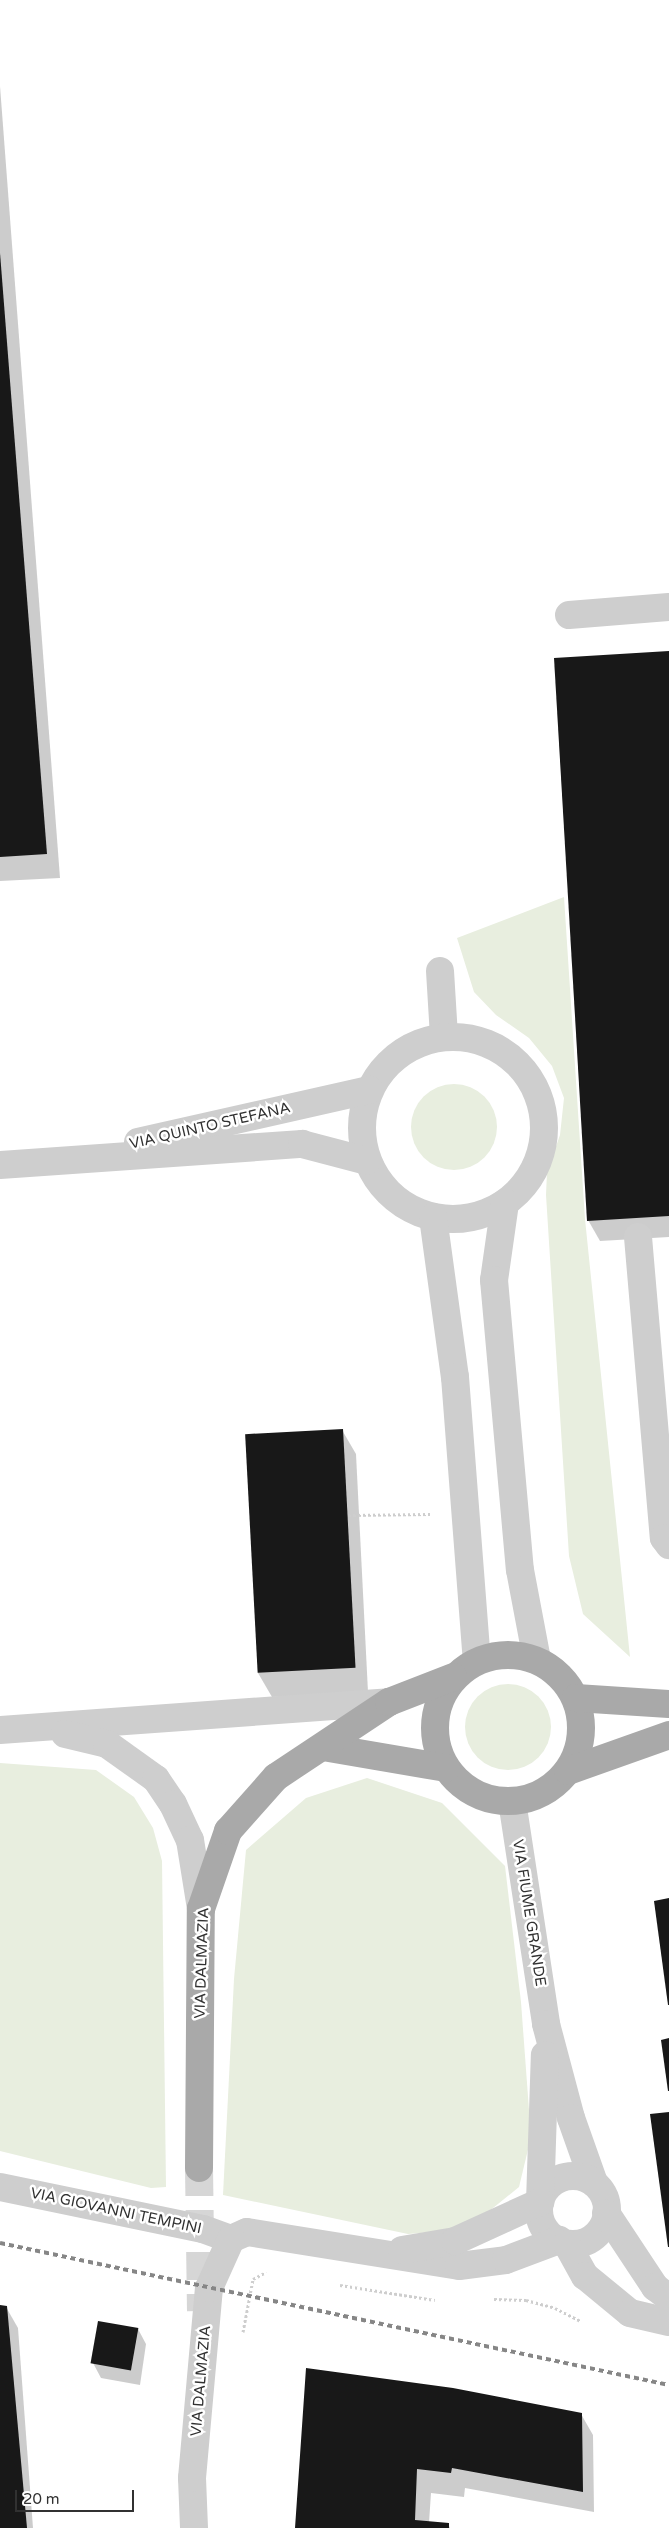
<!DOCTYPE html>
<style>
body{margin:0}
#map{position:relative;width:669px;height:2528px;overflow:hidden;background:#fff;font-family:"Varela Round",sans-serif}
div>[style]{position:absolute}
.green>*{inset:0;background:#e8eedf}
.round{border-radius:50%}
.shadow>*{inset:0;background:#0003}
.building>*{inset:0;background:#181818;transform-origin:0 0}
.major-tunnel>*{height:28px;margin-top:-14px;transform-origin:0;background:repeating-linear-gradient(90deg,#d6d6d6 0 28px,transparent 0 42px)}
.path>*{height:3px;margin-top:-1.5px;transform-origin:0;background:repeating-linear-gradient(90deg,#cecece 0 2.5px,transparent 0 5px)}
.minor>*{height:28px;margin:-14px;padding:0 14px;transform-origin:14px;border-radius:14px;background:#cecece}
.minor>.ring{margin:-14px;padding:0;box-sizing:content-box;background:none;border:28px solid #cecece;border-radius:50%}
.major>*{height:28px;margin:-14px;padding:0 14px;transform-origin:14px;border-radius:14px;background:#a9a9a9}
.major>.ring{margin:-14px;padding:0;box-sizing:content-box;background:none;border:28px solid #a9a9a9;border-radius:50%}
.rail>*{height:4px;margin-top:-2px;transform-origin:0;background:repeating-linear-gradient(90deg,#868686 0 5px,transparent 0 9px)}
span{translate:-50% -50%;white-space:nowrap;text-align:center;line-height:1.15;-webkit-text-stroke:5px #fff;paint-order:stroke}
.street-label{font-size:15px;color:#313131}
.scale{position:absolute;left:15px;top:2490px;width:119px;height:22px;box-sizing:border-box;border:2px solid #313131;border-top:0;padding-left:6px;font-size:15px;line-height:18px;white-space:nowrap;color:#313131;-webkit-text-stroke:4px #fff;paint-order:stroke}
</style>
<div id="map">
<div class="green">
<i style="clip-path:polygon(564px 897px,585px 1219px,630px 1657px,583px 1614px,569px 1556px,546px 1195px,547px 1172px,560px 1135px,564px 1098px,552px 1066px,529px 1038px,496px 1015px,474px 992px,457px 938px)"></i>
<i class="round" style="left:411px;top:1084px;width:86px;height:86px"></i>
<i class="round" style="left:465px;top:1684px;width:86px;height:86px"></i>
<i style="clip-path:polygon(0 1763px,96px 1770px,134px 1797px,153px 1828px,162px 1861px,166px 2187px,151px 2188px,0 2151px)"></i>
<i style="clip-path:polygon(367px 1778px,442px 1803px,505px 1866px,521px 2002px,531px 2137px,519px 2187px,467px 2229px,408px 2234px,223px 2195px,234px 1979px,246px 1850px,306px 1798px)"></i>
</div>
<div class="shadow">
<i style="clip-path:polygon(0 86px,60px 878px,0 881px)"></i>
<i style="clip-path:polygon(669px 652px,669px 1237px,600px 1241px,588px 1220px)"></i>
<i style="clip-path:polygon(342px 1430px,356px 1454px,368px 1692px,272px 1697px,258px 1673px)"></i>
<i style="clip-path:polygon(0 2306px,6px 2307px,18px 2328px,33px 2528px,0 2528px)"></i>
<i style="clip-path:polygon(138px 2329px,146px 2344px,140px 2385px,101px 2378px,93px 2363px)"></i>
<i style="clip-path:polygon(308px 2369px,581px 2414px,593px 2435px,594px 2512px,465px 2488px,464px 2497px,431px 2493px,429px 2523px,448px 2524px,450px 2528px,297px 2528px)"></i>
</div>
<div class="building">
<i style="clip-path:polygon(0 253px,47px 854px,0 857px)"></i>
<i style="clip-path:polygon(669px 651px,669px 1216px,587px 1221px,554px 658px)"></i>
<i style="left:343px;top:1429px;width:239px;height:98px;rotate:87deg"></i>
<i style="clip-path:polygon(669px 1898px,669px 2005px,668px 2005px,654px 1901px)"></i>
<i style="clip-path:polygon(669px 2038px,669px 2091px,668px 2091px,661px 2040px)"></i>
<i style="clip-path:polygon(669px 2112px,669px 2247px,668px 2247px,650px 2114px)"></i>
<i style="clip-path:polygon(0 2305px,7px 2306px,27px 2528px,0 2528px)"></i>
<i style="left:98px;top:2321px;width:41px;height:43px;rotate:10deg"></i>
<i style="clip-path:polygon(306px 2368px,453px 2388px,582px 2413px,583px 2492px,452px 2468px,451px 2473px,417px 2469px,415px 2520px,449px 2523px,449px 2528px,295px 2528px)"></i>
</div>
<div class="major-tunnel">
<i style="left:199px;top:2168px;width:143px;rotate:89.2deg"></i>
</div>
<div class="path">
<i style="left:348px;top:1515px;width:82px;rotate:-0.7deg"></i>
<i style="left:340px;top:2285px;width:96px;rotate:9deg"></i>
<i style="left:494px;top:2299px;width:32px;rotate:2deg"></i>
<i style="left:526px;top:2300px;width:30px;rotate:15deg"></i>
<i style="left:555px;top:2308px;width:29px;rotate:27deg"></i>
<i style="left:243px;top:2332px;width:54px;rotate:-79.3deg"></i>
<i style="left:253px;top:2279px;width:15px;rotate:-28deg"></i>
</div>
<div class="minor">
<i style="left:569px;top:615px;width:100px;rotate:-4.6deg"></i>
<i style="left:440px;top:971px;width:66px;rotate:86.5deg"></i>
<i class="ring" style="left:362px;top:1037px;width:154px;height:154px"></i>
<i style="left:138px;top:1142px;width:237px;rotate:-12.7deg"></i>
<i style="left:0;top:1165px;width:303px;rotate:-4deg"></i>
<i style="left:302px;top:1144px;width:67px;rotate:14.7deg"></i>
<i style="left:505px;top:1203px;width:78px;rotate:98.1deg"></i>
<i style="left:494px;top:1280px;width:291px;rotate:84.9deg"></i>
<i style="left:520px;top:1570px;width:92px;rotate:79.3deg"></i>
<i style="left:433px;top:1217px;width:162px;rotate:82.2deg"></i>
<i style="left:455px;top:1377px;width:284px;rotate:85.6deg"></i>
<i style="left:638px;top:1237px;width:302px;rotate:85.1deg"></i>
<i style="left:664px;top:1538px;width:9px;rotate:54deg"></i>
<i style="left:0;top:1730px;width:390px;rotate:-4.1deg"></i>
<i style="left:65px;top:1734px;width:43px;rotate:13.4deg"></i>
<i style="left:107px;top:1744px;width:60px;rotate:35.5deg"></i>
<i style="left:156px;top:1779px;width:30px;rotate:56deg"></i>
<i style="left:173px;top:1804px;width:40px;rotate:65deg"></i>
<i style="left:190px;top:1840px;width:70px;rotate:80.9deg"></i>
<i style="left:512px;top:1801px;width:226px;rotate:81.3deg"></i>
<i style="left:546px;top:2024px;width:97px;rotate:75.1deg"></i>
<i style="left:571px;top:2118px;width:69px;rotate:70.5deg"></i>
<i class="ring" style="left:539px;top:2176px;width:40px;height:40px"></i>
<i style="left:0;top:2187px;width:207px;rotate:11.7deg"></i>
<i style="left:203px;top:2229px;width:30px;rotate:20deg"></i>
<i style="left:540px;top:2202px;width:147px;rotate:-88.1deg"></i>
<i style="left:606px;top:2213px;width:89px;rotate:56.5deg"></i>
<i style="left:655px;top:2287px;width:18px;rotate:38deg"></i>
<i style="left:231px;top:2239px;width:17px;rotate:-24deg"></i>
<i style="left:247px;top:2232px;width:215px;rotate:9.1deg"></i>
<i style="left:459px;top:2266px;width:47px;rotate:-7.3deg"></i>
<i style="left:506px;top:2260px;width:57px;rotate:-20.7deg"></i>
<i style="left:567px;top:2244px;width:37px;rotate:61deg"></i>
<i style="left:585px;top:2276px;width:58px;rotate:39.4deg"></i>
<i style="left:630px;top:2313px;width:40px;rotate:13deg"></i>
<i style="left:402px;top:2250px;width:54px;rotate:-9.6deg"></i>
<i style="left:455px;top:2241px;width:94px;rotate:-24.6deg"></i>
<i style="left:194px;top:2528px;width:50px;rotate:-92.3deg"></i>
<i style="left:192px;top:2478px;width:191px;rotate:-84.9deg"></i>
<i style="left:209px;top:2288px;width:54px;rotate:-65.8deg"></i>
</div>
<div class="major">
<i class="ring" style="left:435px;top:1655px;width:118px;height:118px"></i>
<i style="left:576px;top:1698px;width:93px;rotate:3.7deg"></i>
<i style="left:323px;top:1747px;width:125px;rotate:9.7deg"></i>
<i style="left:568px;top:1771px;width:107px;rotate:-19.6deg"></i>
<i style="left:199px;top:2168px;width:259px;rotate:-89.6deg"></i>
<i style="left:201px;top:1909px;width:83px;rotate:-70.9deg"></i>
<i style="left:228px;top:1831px;width:72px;rotate:-48.4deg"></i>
<i style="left:276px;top:1777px;width:136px;rotate:-33.6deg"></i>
<i style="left:389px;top:1702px;width:69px;rotate:-21.3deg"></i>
</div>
<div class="rail">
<i style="left:0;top:2243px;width:684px;rotate:11.98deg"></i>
</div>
<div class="street-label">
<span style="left:210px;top:1126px;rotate:-13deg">VIA QUINTO STEFANA</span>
<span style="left:529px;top:1913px;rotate:81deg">VIA FIUME GRANDE</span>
<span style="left:202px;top:1963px;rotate:-88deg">VIA DALMAZIA</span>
<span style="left:116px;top:2211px;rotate:12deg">VIA GIOVANNI TEMPINI</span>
<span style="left:201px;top:2381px;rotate:-85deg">VIA DALMAZIA</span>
</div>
<div class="scale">20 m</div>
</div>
